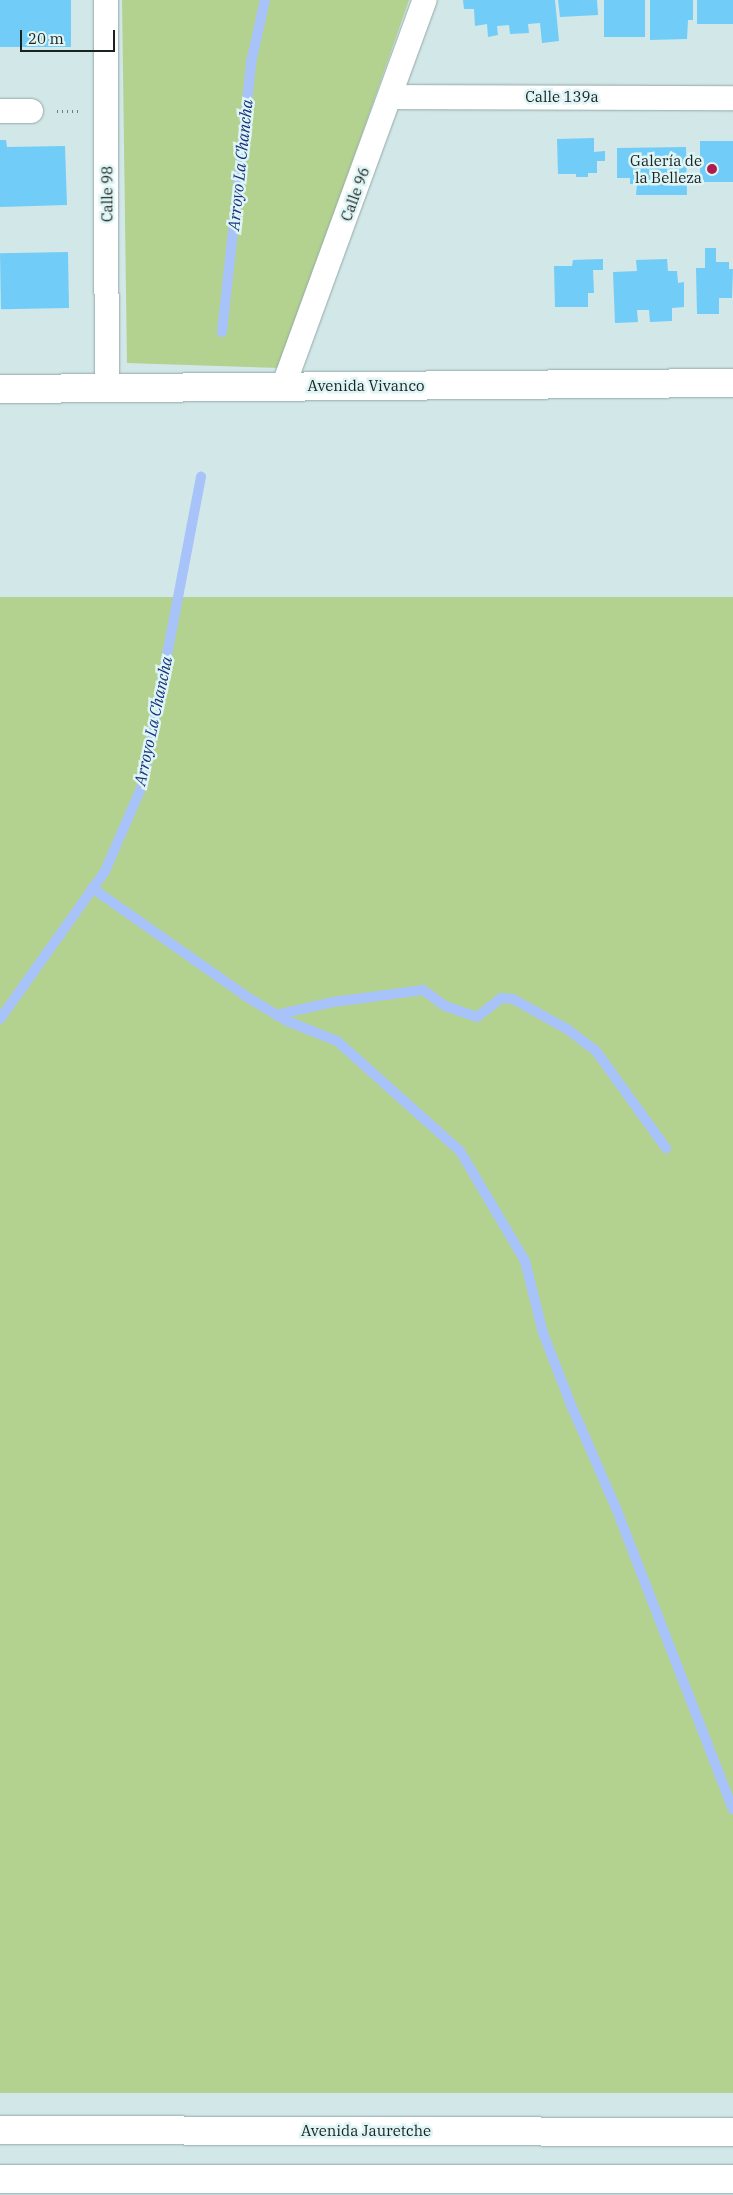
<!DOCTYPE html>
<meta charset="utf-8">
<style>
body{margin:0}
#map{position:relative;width:733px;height:2195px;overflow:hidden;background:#d2e7e7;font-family:"IBM Plex Serif",serif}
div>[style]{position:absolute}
.green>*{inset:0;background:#b3d28f;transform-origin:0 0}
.stream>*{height:10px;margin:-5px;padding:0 5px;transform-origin:5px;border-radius:5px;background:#a8c2fa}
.building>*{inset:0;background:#71ccf7;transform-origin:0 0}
.path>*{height:3px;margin-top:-1.5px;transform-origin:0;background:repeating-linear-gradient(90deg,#6e7c7c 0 1px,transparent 0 5px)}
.roads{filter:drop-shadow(0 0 1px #94a8a8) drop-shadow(0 0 1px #94a8a8)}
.street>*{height:24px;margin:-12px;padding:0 12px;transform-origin:12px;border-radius:12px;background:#fff}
.secondary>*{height:28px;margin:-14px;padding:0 14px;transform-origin:14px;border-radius:14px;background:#fff}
.primary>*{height:28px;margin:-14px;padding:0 14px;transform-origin:14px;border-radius:14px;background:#fff}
.dots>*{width:14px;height:14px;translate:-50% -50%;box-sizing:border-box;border:2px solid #dff4f4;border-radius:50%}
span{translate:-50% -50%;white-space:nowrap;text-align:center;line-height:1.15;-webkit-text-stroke:5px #dff4f4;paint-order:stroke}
.street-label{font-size:15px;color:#1a2222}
.poi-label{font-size:15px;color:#1a2222}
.right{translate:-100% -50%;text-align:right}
.water-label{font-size:16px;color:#163180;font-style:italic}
.scale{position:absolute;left:20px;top:30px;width:95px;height:22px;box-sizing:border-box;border:2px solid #1a2222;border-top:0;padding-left:6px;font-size:15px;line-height:18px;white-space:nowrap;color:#1a2222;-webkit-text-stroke:4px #dff4f4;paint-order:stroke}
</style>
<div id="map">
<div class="green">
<i style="clip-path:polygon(122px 0,409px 0,280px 368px,127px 363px)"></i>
<i style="left:733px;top:597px;width:1496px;height:750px;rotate:90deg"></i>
</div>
<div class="stream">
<i style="left:222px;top:332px;width:271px;rotate:-83.8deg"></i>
<i style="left:251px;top:63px;width:65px;rotate:-77.5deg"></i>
<i style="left:92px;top:888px;width:189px;rotate:35.1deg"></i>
<i style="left:247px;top:997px;width:47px;rotate:31deg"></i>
<i style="left:287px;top:1021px;width:54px;rotate:21.8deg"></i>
<i style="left:337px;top:1041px;width:165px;rotate:41.8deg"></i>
<i style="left:460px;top:1151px;width:128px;rotate:59.4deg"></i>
<i style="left:525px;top:1261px;width:74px;rotate:76deg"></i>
<i style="left:543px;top:1333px;width:77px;rotate:68.7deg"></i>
<i style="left:571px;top:1405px;width:112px;rotate:66.4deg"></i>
<i style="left:616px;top:1508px;width:323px;rotate:68.8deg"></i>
<i style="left:276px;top:1015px;width:58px;rotate:-12.8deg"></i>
<i style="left:333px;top:1002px;width:91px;rotate:-7.6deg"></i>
<i style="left:423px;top:990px;width:27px;rotate:36deg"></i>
<i style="left:445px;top:1006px;width:34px;rotate:19deg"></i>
<i style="left:477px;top:1017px;width:31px;rotate:-38deg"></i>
<i style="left:501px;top:998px;width:12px;rotate:5deg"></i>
<i style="left:513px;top:999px;width:62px;rotate:29.1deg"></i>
<i style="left:567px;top:1029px;width:36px;rotate:37deg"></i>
<i style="left:596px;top:1051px;width:120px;rotate:54.2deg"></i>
<i style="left:0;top:1019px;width:181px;rotate:-54.6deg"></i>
<i style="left:105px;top:871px;width:93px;rotate:-66.5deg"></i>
<i style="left:142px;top:786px;width:315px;rotate:-79.2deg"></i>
</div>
<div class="building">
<i style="left:0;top:0;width:71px;height:47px"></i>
<i style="clip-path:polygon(463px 0,555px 0,559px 41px,542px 43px,540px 23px,528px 24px,529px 33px,510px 34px,509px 25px,497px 26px,498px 35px,488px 37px,487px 24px,475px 26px,474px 9px,464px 9px)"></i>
<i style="clip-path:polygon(558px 0,597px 0,598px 15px,560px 17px)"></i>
<i style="left:604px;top:0;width:41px;height:37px"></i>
<i style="clip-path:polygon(650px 0,693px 0,693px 20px,688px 20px,687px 39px,650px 40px)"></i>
<i style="left:697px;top:0;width:36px;height:24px"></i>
<i style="clip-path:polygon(594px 138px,594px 152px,605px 151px,605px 161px,597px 161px,597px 173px,588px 173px,588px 177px,576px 177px,576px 174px,558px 174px,557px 139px)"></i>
<i style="clip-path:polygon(0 140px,6px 140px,7px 147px,65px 146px,67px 205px,0 207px)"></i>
<i style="left:700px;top:141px;width:33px;height:41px"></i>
<i style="clip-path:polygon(686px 147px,687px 195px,636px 195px,637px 184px,630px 184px,630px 178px,617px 178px,617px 148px)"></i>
<i style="clip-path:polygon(705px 248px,716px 248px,716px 262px,729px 262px,729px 269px,733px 269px,732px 298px,719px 298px,719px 314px,697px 314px,696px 268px,705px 268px)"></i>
<i style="left:68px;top:252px;width:56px;height:68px;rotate:89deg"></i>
<i style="clip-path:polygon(603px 259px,603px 270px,593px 270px,594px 293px,588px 293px,588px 307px,555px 307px,554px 266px,572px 266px,573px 260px)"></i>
<i style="clip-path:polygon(667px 259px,668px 271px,677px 271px,678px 283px,684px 282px,684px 307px,672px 308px,672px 321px,650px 322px,649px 310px,637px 310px,638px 322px,615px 323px,613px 272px,637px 271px,636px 260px)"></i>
</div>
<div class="path">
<i style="left:57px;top:111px;width:22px"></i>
</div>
<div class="roads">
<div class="street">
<i style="left:106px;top:0;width:388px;rotate:89.9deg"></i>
<i style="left:391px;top:97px;width:342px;rotate:0.2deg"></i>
<i style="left:0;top:111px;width:31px"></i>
<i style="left:283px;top:387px;width:412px;rotate:-69.9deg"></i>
</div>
<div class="secondary">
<i style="left:0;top:389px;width:733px;rotate:-0.47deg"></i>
</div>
<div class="primary">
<i style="left:0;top:2130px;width:733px;rotate:0.16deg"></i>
<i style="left:0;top:2179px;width:733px"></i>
</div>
</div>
<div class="dots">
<i style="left:712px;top:169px;background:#ae1c4d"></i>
</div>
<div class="street-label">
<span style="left:562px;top:97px">Calle 139a</span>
<span style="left:107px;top:194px;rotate:-90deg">Calle 98</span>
<span style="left:355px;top:194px;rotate:-70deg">Calle 96</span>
<span style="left:366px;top:386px">Avenida Vivanco</span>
<span style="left:366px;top:2131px">Avenida Jauretche</span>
</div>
<div class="poi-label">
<span class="right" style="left:702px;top:169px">Galería de<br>la Belleza</span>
</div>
<div class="water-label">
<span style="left:240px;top:165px;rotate:-84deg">Arroyo La Chancha</span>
<span style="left:153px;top:721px;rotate:-78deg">Arroyo La Chancha</span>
</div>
<div class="scale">20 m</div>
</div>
